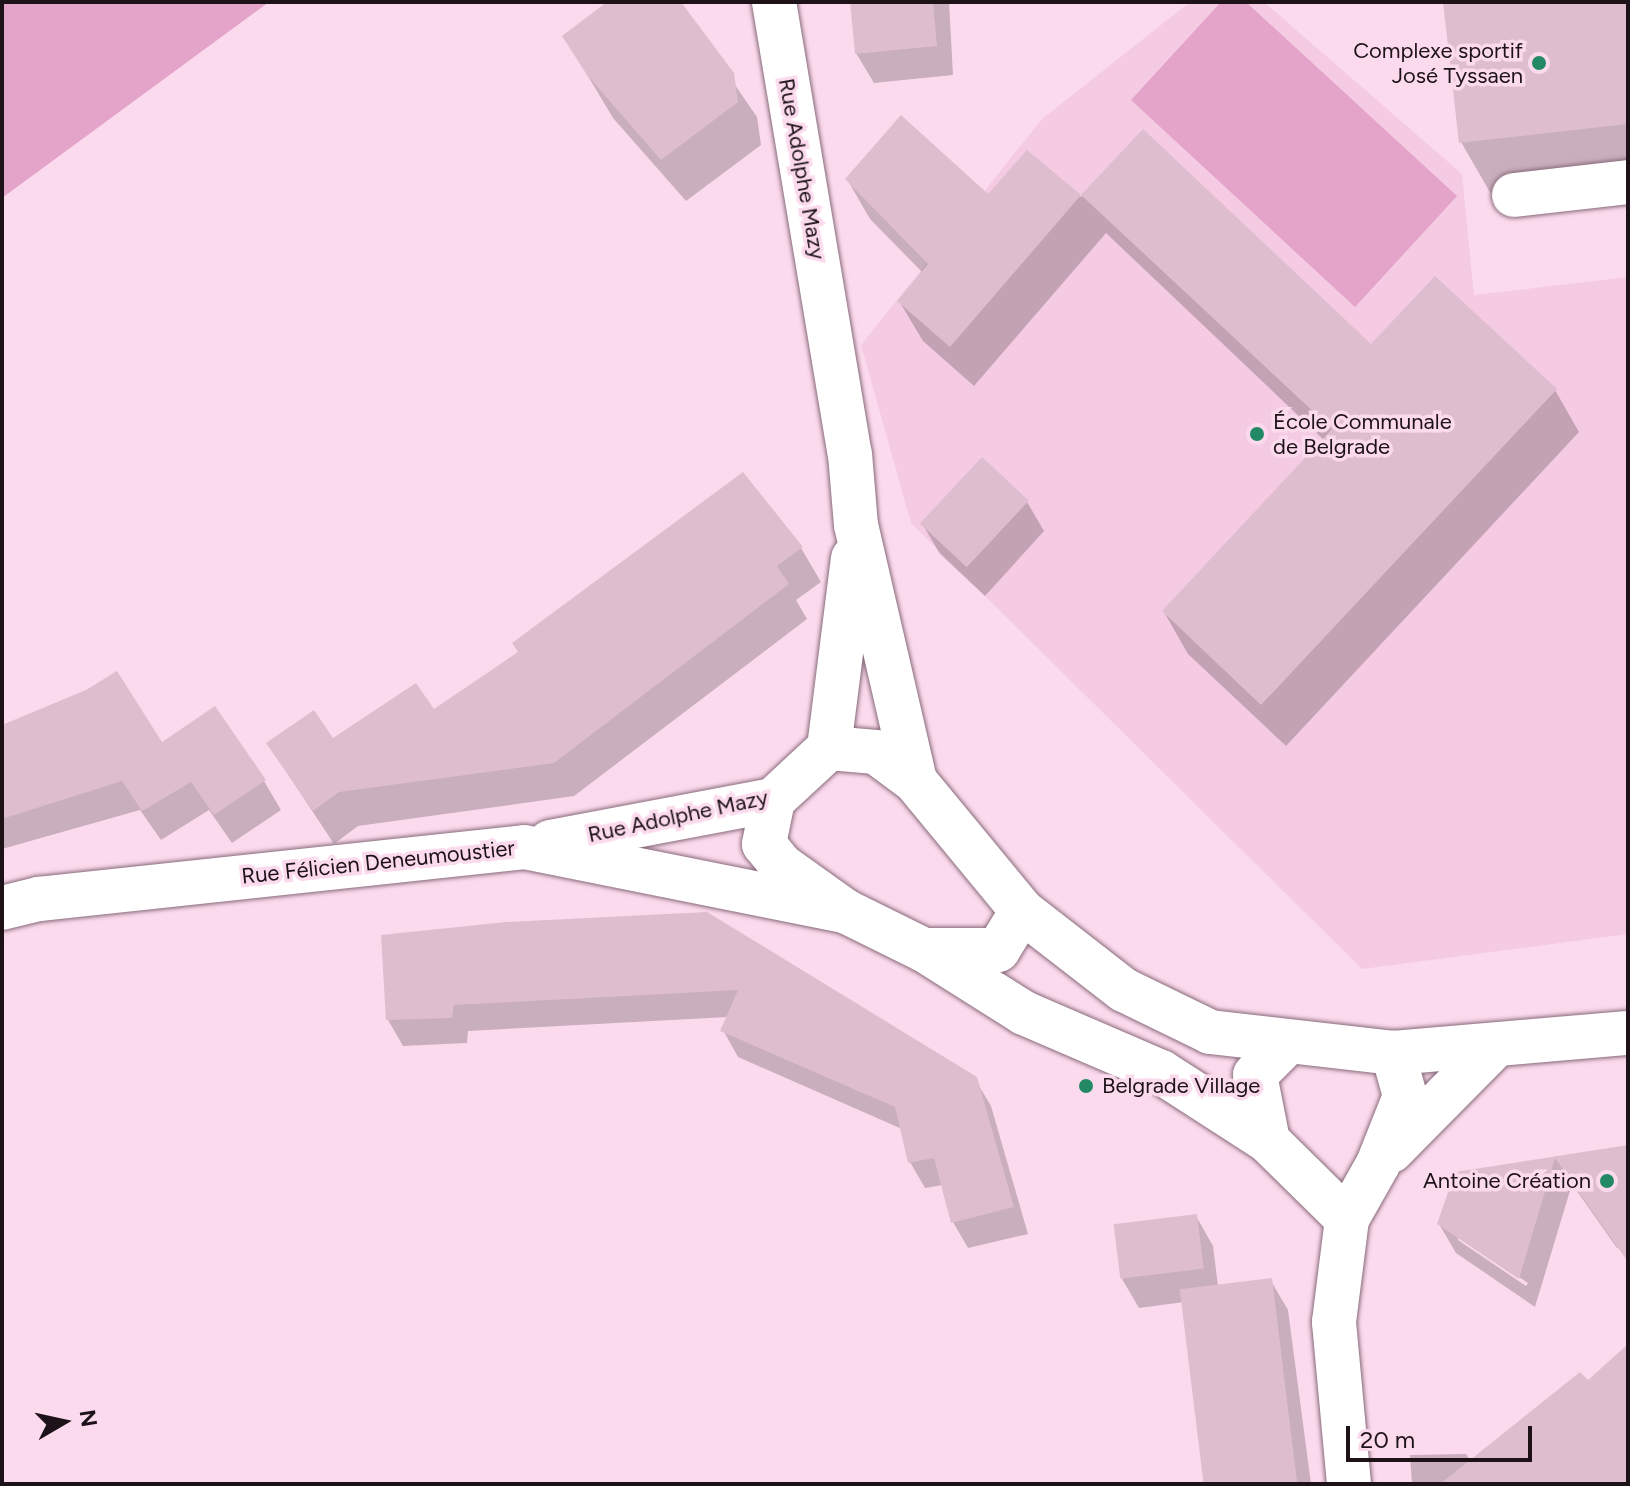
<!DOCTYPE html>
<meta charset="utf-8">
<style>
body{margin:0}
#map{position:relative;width:1630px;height:1486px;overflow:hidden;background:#fcdaed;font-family:Figtree,sans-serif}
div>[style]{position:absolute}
.built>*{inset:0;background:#f4cbe2}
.green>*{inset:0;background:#e4a3c8}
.shadow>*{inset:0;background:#0003}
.building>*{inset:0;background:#ddbdce;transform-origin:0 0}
.roads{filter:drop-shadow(0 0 2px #886b7b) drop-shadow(0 0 2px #886b7b)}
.minor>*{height:44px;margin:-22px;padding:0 22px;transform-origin:22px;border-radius:22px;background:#fff}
.dots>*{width:22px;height:22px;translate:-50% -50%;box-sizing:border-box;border:4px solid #fcdaed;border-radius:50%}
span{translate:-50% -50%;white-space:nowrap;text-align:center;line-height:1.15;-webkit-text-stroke:7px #fcdaed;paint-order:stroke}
.poi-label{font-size:22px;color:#1d1218}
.right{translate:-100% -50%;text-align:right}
.left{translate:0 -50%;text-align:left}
.street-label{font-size:22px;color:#1d1218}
.frame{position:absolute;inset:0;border:4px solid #1d1218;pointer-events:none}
.north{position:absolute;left:24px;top:1382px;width:80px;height:80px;-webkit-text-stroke:6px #fcdaed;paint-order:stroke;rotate:81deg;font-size:22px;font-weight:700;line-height:32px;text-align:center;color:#1d1218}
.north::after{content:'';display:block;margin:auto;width:28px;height:36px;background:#1d1218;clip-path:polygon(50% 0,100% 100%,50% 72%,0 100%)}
.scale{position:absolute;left:1346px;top:1426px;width:186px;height:36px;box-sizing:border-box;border:4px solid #1d1218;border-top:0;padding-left:10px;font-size:24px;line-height:28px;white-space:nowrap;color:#1d1218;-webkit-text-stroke:6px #fcdaed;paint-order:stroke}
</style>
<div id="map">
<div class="built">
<i style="clip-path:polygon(1190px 2px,1264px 2px,1462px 174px,1474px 295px,1628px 277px,1628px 934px,1362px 969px,911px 523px,861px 345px,1042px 119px)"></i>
</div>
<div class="green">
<i style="clip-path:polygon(2px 2px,269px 2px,2px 198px)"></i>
<i style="clip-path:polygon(1221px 2px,1246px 2px,1457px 196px,1355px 307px,1131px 100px)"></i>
</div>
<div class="shadow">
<i style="clip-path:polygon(611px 2px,678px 2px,757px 117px,761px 145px,686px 201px,613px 118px,564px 36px)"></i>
<i style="clip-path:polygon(851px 2px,949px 2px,953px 75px,874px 83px,856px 53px)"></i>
<i style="clip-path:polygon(1445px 2px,1628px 2px,1628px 179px,1491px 194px,1461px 142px)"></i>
<i style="clip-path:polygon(1143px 131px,1372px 346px,1555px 390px,1579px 432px,1286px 746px,1188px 654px,1164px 612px,1324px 440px,1106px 233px,974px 386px,923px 341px,899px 301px,923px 273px,870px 219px,847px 179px,988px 197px,1027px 152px,1081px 197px)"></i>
<i style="clip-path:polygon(742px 475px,801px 548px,821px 582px,796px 600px,807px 619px,574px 796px,358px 826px,334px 844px,268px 744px,332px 741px,433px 712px,520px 653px)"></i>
<i style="clip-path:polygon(1027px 502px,1044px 531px,985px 596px,940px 554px,923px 525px)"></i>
<i style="clip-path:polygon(2px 727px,161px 744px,264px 781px,281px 810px,232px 843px,209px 810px,161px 840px,140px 810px,2px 849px)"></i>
<i style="clip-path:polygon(706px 914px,975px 1079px,991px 1106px,1028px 1234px,968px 1248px,953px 1222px,943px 1185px,925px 1188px,910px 1162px,902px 1129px,738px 1057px,723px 1030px,728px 1017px,468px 1031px,467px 1043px,403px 1046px,388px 1020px)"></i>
<i style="clip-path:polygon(evenodd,1628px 1147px,1628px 1247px,1617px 1248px,1572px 1184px,1535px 1307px,1456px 1253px,1439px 1224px,1456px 1174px,1628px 1147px,1458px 1236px,1528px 1283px,1526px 1286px,1458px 1240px,1458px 1236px)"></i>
<i style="clip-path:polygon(1196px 1216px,1213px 1246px,1218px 1286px,1271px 1281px,1288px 1310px,1311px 1484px,1207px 1484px,1184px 1302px,1139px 1308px,1122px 1279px)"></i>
<i style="clip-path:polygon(1628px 1377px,1628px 1484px,1412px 1484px,1410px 1455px,1466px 1454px,1471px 1462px,1588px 1382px)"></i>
</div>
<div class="building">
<i style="clip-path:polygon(607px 2px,681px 2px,734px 73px,738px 102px,661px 160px,587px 75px,562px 36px)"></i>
<i style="clip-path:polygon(850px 2px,933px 2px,937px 46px,855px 54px)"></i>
<i style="clip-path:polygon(1443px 2px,1628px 2px,1628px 124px,1459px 143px)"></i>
<i style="clip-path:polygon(901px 115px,988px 194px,1027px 150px,1081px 195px,950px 347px,897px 301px,928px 264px,845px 179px)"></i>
<i style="clip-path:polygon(1143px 129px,1371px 344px,1435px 276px,1557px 389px,1261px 705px,1162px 611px,1332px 429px,1081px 195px)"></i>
<i style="left:982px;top:457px;width:64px;height:91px;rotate:43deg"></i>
<i style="clip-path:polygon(743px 472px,803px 547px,777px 566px,789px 584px,554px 763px,339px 792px,313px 811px,266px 743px,314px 710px,333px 738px,416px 683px,434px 709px,518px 652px,512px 643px)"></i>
<i style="clip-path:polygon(117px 671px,162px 742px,215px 706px,266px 780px,214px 815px,191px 782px,142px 811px,122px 781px,2px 819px,2px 725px,86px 690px)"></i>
<i style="clip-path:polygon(707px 912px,977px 1077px,1014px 1207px,951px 1223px,934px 1158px,908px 1163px,895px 1107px,720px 1031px,738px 990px,454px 1005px,452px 1018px,386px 1020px,381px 935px,506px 922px)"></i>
<i style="clip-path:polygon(1628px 1145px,1628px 1262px,1555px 1158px,1519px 1279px,1437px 1224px,1455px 1172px)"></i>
<i style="left:1197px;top:1214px;width:55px;height:84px;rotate:83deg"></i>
<i style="left:1272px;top:1278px;width:208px;height:93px;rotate:83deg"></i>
<i style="clip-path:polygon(1628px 1344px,1628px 1484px,1440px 1484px,1580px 1372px,1588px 1380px)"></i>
</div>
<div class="roads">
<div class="minor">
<i style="left:774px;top:2px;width:458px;rotate:80.5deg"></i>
<i style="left:850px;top:454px;width:71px;rotate:85.2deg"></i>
<i style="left:856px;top:525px;width:263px;rotate:77deg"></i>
<i style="left:1514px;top:195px;width:115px;rotate:-6.5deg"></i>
<i style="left:829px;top:748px;width:47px;rotate:4.9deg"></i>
<i style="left:876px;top:752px;width:49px;rotate:36.6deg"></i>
<i style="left:915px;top:781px;width:168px;rotate:50.5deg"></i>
<i style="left:1022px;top:911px;width:129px;rotate:37.8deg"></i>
<i style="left:1124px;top:990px;width:96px;rotate:26deg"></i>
<i style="left:1210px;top:1032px;width:184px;rotate:6.5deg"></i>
<i style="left:1393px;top:1053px;width:236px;rotate:-4.9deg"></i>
<i style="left:773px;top:800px;width:45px;rotate:101.6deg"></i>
<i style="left:764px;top:844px;width:28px;rotate:51deg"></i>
<i style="left:782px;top:866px;width:77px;rotate:35.5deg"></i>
<i style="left:845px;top:911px;width:88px;rotate:26.3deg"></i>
<i style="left:924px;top:950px;width:74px"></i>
<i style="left:998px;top:950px;width:46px;rotate:-58.4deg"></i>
<i style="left:550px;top:842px;width:227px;rotate:-10.7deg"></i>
<i style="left:773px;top:800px;width:76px;rotate:-42.9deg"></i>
<i style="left:829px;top:748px;width:191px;rotate:-82.8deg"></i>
<i style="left:2px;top:908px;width:38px;rotate:-14deg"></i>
<i style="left:39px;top:899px;width:488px;rotate:-6.1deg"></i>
<i style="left:524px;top:847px;width:327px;rotate:11.3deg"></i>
<i style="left:924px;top:950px;width:118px;rotate:32.2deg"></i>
<i style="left:1024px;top:1013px;width:149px;rotate:23.3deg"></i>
<i style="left:1161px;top:1072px;width:127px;rotate:32.8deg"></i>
<i style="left:1268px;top:1141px;width:111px;rotate:44.6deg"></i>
<i style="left:1268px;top:1141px;width:67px;rotate:-101.1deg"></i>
<i style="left:1255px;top:1075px;width:47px;rotate:-45deg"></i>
<i style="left:1391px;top:1151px;width:148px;rotate:-45.3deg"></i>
<i style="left:1349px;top:1484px;width:163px;rotate:-95.3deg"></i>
<i style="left:1334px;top:1322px;width:104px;rotate:-82.8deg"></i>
<i style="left:1347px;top:1219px;width:63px;rotate:-60.6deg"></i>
<i style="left:1378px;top:1164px;width:73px;rotate:-68.3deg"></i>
<i style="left:1405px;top:1096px;width:45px;rotate:-105.6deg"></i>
</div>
</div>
<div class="dots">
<i style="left:1539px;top:63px;background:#228964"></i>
<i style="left:1257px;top:434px;background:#228964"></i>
<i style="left:1086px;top:1086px;background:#228964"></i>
<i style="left:1607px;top:1181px;background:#228964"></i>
</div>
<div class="poi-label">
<span class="right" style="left:1523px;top:63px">Complexe sportif<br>José Tyssaen</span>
<span class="left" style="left:1273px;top:434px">École Communale<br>de Belgrade</span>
<span class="left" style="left:1102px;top:1086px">Belgrade Village</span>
<span class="right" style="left:1591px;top:1181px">Antoine Création</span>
</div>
<div class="street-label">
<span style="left:802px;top:169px;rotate:80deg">Rue Adolphe Mazy</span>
<span style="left:678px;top:816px;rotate:-12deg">Rue Adolphe Mazy</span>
<span style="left:378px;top:862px;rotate:-6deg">Rue Félicien Deneumoustier</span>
</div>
<div class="frame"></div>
<div class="north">N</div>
<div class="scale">20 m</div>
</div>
